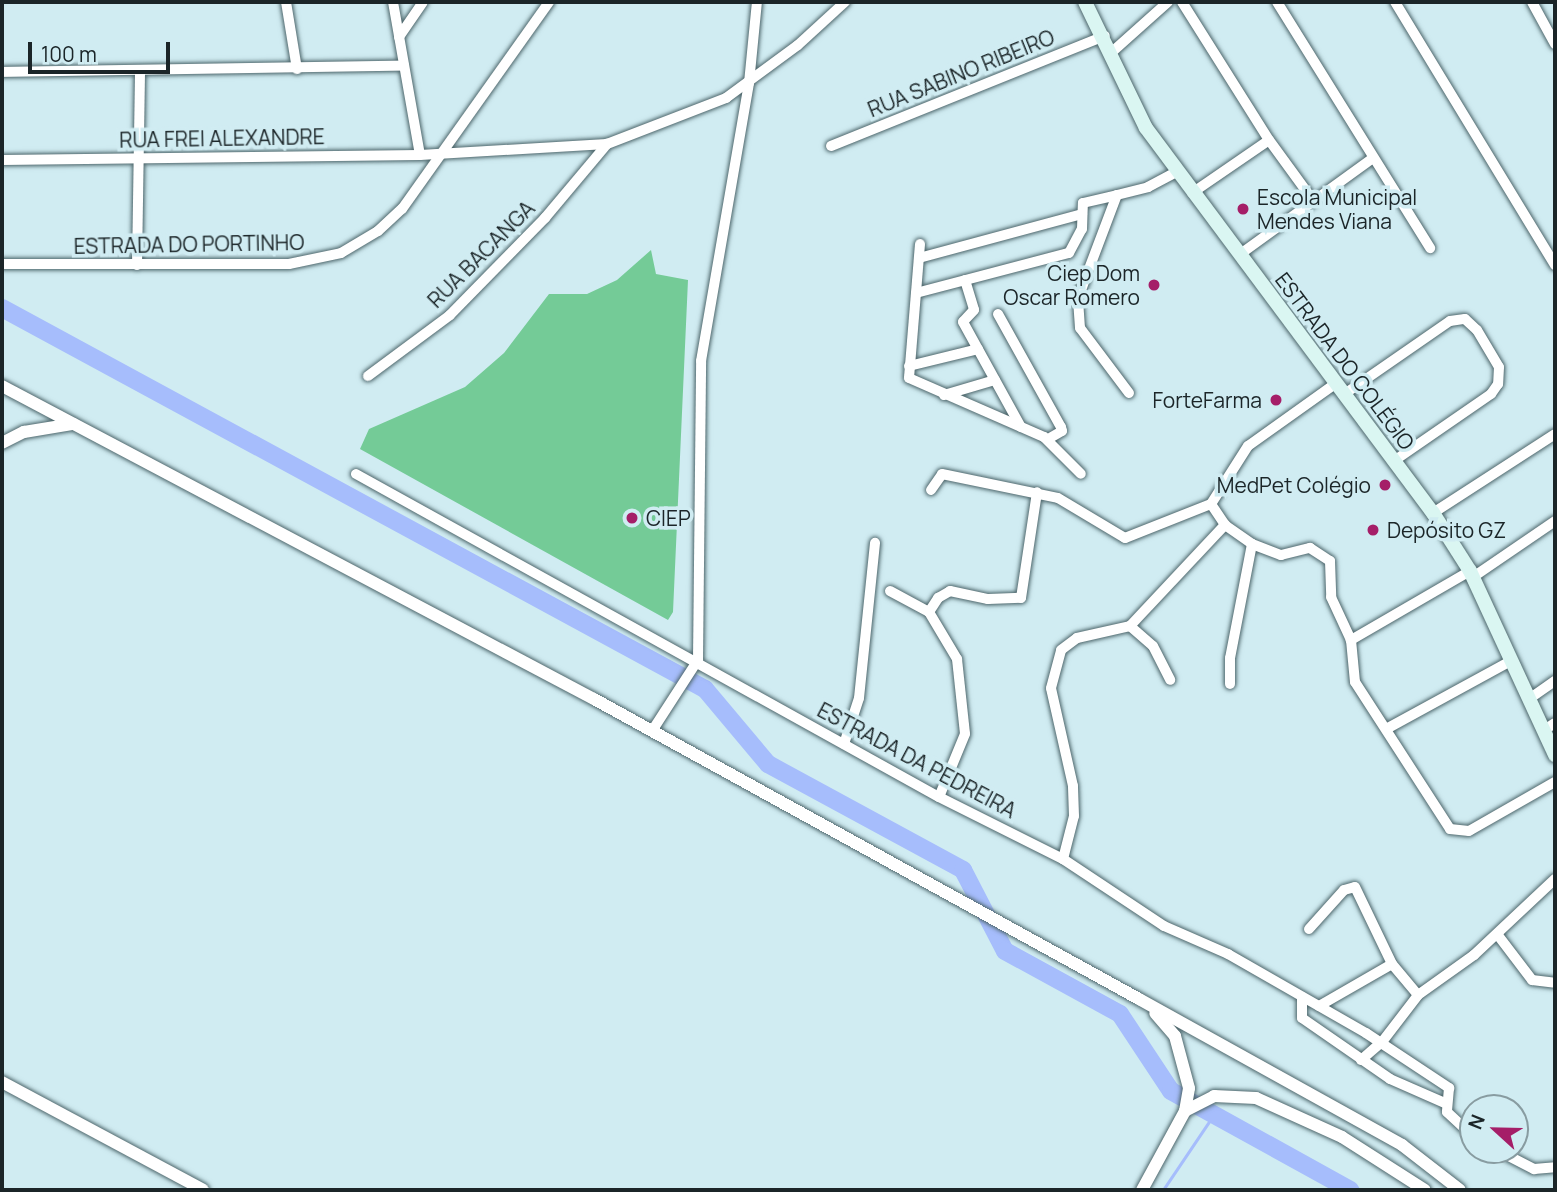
<!DOCTYPE html>
<meta charset="utf-8">
<style>
body{margin:0}
#map{position:relative;width:1557px;height:1192px;overflow:hidden;background:#d0ecf2;font-family:Manrope,sans-serif}
div>[style]{position:absolute}
.green>*{inset:0;background:#74cb97}
.stream>*{height:2.5px;margin:-1.25px;padding:0 1.25px;transform-origin:1.25px;border-radius:1.25px;background:#a6bdfc}
.river>*{height:18px;margin:-9px;padding:0 9px;transform-origin:9px;border-radius:9px;background:#a6bdfc}
.roads{filter:drop-shadow(0 0 2px #4d666b) drop-shadow(0 0 2px #4d666b)}
.minor>*{height:10px;margin:-5px;padding:0 5px;transform-origin:5px;border-radius:5px;background:#fff}
.tertiary>*{height:12px;margin:-6px;padding:0 6px;transform-origin:6px;border-radius:6px;background:#fff}
.secondary>*{height:14px;margin:-7px;padding:0 7px;transform-origin:7px;border-radius:7px;background:#daf6f2}
.dots>*{width:19px;height:19px;translate:-50% -50%;box-sizing:border-box;border:4px solid #d0ecf2;border-radius:50%}
span{translate:-50% -50%;white-space:nowrap;text-align:center;line-height:1.15;-webkit-text-stroke:7px #d0ecf2;paint-order:stroke}
.street-label{font-size:21px;color:#1b2528}
.poi-label{font-size:21px;color:#1b2528}
.left{translate:0 -50%;text-align:left}
.right{translate:-100% -50%;text-align:right}
.frame{position:absolute;inset:0;border:4px solid #1b2528;pointer-events:none}
.north{position:absolute;left:1459px;top:1094px;width:70px;height:70px;box-sizing:border-box;background:#d0ecf2;border:2px solid #889ca1;border-radius:50%;rotate:292deg;font-size:19px;font-weight:700;line-height:28px;text-align:center;color:#1b2528}
.north::after{content:'';display:block;margin:auto;width:24px;height:32px;background:#a51e68;clip-path:polygon(50% 0,100% 100%,50% 72%,0 100%)}
.scale{position:absolute;left:28px;top:42px;width:142px;height:32px;box-sizing:border-box;border:4px solid #1b2528;border-top:0;padding-left:9px;font-size:21px;line-height:24px;white-space:nowrap;color:#1b2528;-webkit-text-stroke:5px #d0ecf2;paint-order:stroke}
</style>
<div id="map">
<div class="green">
<i style="clip-path:polygon(651px 250px,656px 274px,688px 280px,673px 612px,668px 620px,360px 449px,369px 429px,465px 387px,504px 353px,549px 294px,587px 294px,617px 280px)"></i>
</div>
<div class="stream">
<i style="left:1163px;top:1190px;width:89px;rotate:-56deg"></i>
</div>
<div class="river">
<i style="left:2px;top:308px;width:800px;rotate:28.46deg"></i>
<i style="left:705px;top:689px;width:98px;rotate:50deg"></i>
<i style="left:768px;top:764px;width:222px;rotate:28.5deg"></i>
<i style="left:963px;top:870px;width:91px;rotate:62.6deg"></i>
<i style="left:1005px;top:951px;width:131px;rotate:28.7deg"></i>
<i style="left:1120px;top:1014px;width:92px;rotate:56.5deg"></i>
<i style="left:1171px;top:1091px;width:205px;rotate:28.9deg"></i>
</div>
<div class="roads">
<div class="minor">
<i style="left:286px;top:2px;width:68px;rotate:80.7deg"></i>
<i style="left:393px;top:2px;width:155px;rotate:80deg"></i>
<i style="left:1182px;top:2px;width:163px;rotate:57.8deg"></i>
<i style="left:1269px;top:140px;width:73px;rotate:53.9deg"></i>
<i style="left:1277px;top:2px;width:290px;rotate:58.1deg"></i>
<i style="left:1395px;top:2px;width:308px;rotate:58.7deg"></i>
<i style="left:1532px;top:2px;width:48px;rotate:61.3deg"></i>
<i style="left:399px;top:37px;width:42px;rotate:-55.6deg"></i>
<i style="left:1112px;top:52px;width:75px;rotate:-41.8deg"></i>
<i style="left:2px;top:72px;width:402px;rotate:-0.9deg"></i>
<i style="left:831px;top:146px;width:295px;rotate:-21.9deg"></i>
<i style="left:2px;top:160px;width:418px;rotate:-0.7deg"></i>
<i style="left:420px;top:155px;width:187px;rotate:-3.4deg"></i>
<i style="left:607px;top:144px;width:128px;rotate:-21.1deg"></i>
<i style="left:726px;top:98px;width:89px;rotate:-36.4deg"></i>
<i style="left:798px;top:45px;width:64px;rotate:-42.5deg"></i>
<i style="left:1192px;top:193px;width:93px;rotate:-34.5deg"></i>
<i style="left:920px;top:244px;width:134px;rotate:94.7deg"></i>
<i style="left:909px;top:378px;width:147px;rotate:23.6deg"></i>
<i style="left:1044px;top:437px;width:52px;rotate:45deg"></i>
<i style="left:1239px;top:255px;width:165px;rotate:-35.9deg"></i>
<i style="left:919px;top:258px;width:169px;rotate:-15.1deg"></i>
<i style="left:2px;top:264px;width:287px"></i>
<i style="left:289px;top:264px;width:53px;rotate:-11.9deg"></i>
<i style="left:341px;top:253px;width:43px;rotate:-30.7deg"></i>
<i style="left:378px;top:231px;width:33px;rotate:-43deg"></i>
<i style="left:402px;top:209px;width:254px;rotate:-54.6deg"></i>
<i style="left:137px;top:265px;width:194px;rotate:-89.1deg"></i>
<i style="left:965px;top:280px;width:31px;rotate:73deg"></i>
<i style="left:974px;top:310px;width:16px;rotate:133deg"></i>
<i style="left:963px;top:322px;width:120px;rotate:61.1deg"></i>
<i style="left:916px;top:293px;width:158px;rotate:-14.7deg"></i>
<i style="left:1069px;top:253px;width:27px;rotate:-62deg"></i>
<i style="left:1082px;top:229px;width:26px;rotate:-88deg"></i>
<i style="left:1083px;top:203px;width:35px;rotate:-13deg"></i>
<i style="left:998px;top:314px;width:129px;rotate:60.9deg"></i>
<i style="left:1061px;top:427px;width:4px;rotate:76deg"></i>
<i style="left:1062px;top:431px;width:16px;rotate:150deg"></i>
<i style="left:909px;top:366px;width:71px;rotate:-13.8deg"></i>
<i style="left:368px;top:376px;width:102px;rotate:-36.6deg"></i>
<i style="left:450px;top:315px;width:136px;rotate:-45.6deg"></i>
<i style="left:545px;top:218px;width:97px;rotate:-50deg"></i>
<i style="left:1129px;top:393px;width:81px;rotate:-127deg"></i>
<i style="left:1080px;top:328px;width:30px;rotate:-94deg"></i>
<i style="left:1078px;top:298px;width:110px;rotate:-69.3deg"></i>
<i style="left:1117px;top:195px;width:32px;rotate:-14deg"></i>
<i style="left:1148px;top:187px;width:32px;rotate:-28deg"></i>
<i style="left:944px;top:395px;width:53px;rotate:-16.4deg"></i>
<i style="left:1343px;top:395px;width:130px;rotate:-34.7deg"></i>
<i style="left:1450px;top:321px;width:15px;rotate:-8deg"></i>
<i style="left:1465px;top:319px;width:16px;rotate:43deg"></i>
<i style="left:1477px;top:330px;width:43px;rotate:59.3deg"></i>
<i style="left:1499px;top:367px;width:17px;rotate:93deg"></i>
<i style="left:1498px;top:384px;width:12px;rotate:125deg"></i>
<i style="left:1491px;top:394px;width:118px;rotate:145.4deg"></i>
<i style="left:356px;top:474px;width:666px;rotate:28.99deg"></i>
<i style="left:939px;top:797px;width:139px;rotate:26.6deg"></i>
<i style="left:1063px;top:859px;width:121px;rotate:33.6deg"></i>
<i style="left:1164px;top:926px;width:70px;rotate:23.6deg"></i>
<i style="left:1228px;top:954px;width:159px;rotate:29.8deg"></i>
<i style="left:1366px;top:1033px;width:100px;rotate:33.5deg"></i>
<i style="left:1449px;top:1088px;width:24px;rotate:95deg"></i>
<i style="left:1447px;top:1112px;width:35px;rotate:43deg"></i>
<i style="left:931px;top:490px;width:19px;rotate:-55deg"></i>
<i style="left:942px;top:474px;width:118px;rotate:11.7deg"></i>
<i style="left:1058px;top:498px;width:78px;rotate:30.8deg"></i>
<i style="left:1125px;top:538px;width:92px;rotate:-21.6deg"></i>
<i style="left:1211px;top:504px;width:25px;rotate:56deg"></i>
<i style="left:1225px;top:525px;width:33px;rotate:35deg"></i>
<i style="left:1252px;top:544px;width:116px;rotate:100.9deg"></i>
<i style="left:1230px;top:658px;width:26px;rotate:90deg"></i>
<i style="left:1211px;top:504px;width:69px;rotate:-57.5deg"></i>
<i style="left:1248px;top:446px;width:107px;rotate:-35.5deg"></i>
<i style="left:1433px;top:513px;width:145px;rotate:-32.9deg"></i>
<i style="left:1252px;top:544px;width:31px;rotate:21deg"></i>
<i style="left:1281px;top:555px;width:30px;rotate:-14deg"></i>
<i style="left:1310px;top:548px;width:24px;rotate:33deg"></i>
<i style="left:1330px;top:561px;width:36px;rotate:88deg"></i>
<i style="left:1331px;top:597px;width:47px;rotate:65.1deg"></i>
<i style="left:1470px;top:571px;width:138px;rotate:149.9deg"></i>
<i style="left:1351px;top:640px;width:42px;rotate:84.6deg"></i>
<i style="left:1355px;top:682px;width:175px;rotate:57.1deg"></i>
<i style="left:1450px;top:829px;width:19px;rotate:6deg"></i>
<i style="left:1469px;top:831px;width:99px;rotate:-29.7deg"></i>
<i style="left:1473px;top:577px;width:99px;rotate:-34.3deg"></i>
<i style="left:890px;top:591px;width:44px;rotate:28.3deg"></i>
<i style="left:929px;top:612px;width:55px;rotate:59.2deg"></i>
<i style="left:957px;top:659px;width:75px;rotate:83.9deg"></i>
<i style="left:965px;top:734px;width:68px;rotate:112.4deg"></i>
<i style="left:929px;top:612px;width:17px;rotate:-57deg"></i>
<i style="left:938px;top:598px;width:14px;rotate:-30deg"></i>
<i style="left:950px;top:591px;width:39px;rotate:12deg"></i>
<i style="left:988px;top:599px;width:33px;rotate:-2deg"></i>
<i style="left:1021px;top:598px;width:107px;rotate:-81.4deg"></i>
<i style="left:1130px;top:626px;width:30px;rotate:41deg"></i>
<i style="left:1153px;top:646px;width:38px;rotate:63deg"></i>
<i style="left:1529px;top:699px;width:32px;rotate:-35deg"></i>
<i style="left:1388px;top:728px;width:140px;rotate:-28.6deg"></i>
<i style="left:652px;top:731px;width:85px;rotate:-57.1deg"></i>
<i style="left:698px;top:660px;width:299px;rotate:-89.4deg"></i>
<i style="left:701px;top:361px;width:282px;rotate:-80.2deg"></i>
<i style="left:749px;top:83px;width:81px;rotate:-84.4deg"></i>
<i style="left:1543px;top:731px;width:14px;rotate:-34deg"></i>
<i style="left:844px;top:744px;width:48px;rotate:-71.9deg"></i>
<i style="left:859px;top:698px;width:156px;rotate:-84.1deg"></i>
<i style="left:1063px;top:859px;width:44px;rotate:-75.7deg"></i>
<i style="left:1074px;top:816px;width:30px;rotate:-92deg"></i>
<i style="left:1073px;top:786px;width:100px;rotate:-102.7deg"></i>
<i style="left:1051px;top:688px;width:39px;rotate:-75deg"></i>
<i style="left:1061px;top:650px;width:20px;rotate:-37deg"></i>
<i style="left:1077px;top:638px;width:54px;rotate:-12.8deg"></i>
<i style="left:1130px;top:626px;width:139px;rotate:-46.8deg"></i>
<i style="left:1309px;top:929px;width:52px;rotate:-48.1deg"></i>
<i style="left:1344px;top:890px;width:11px;rotate:-15deg"></i>
<i style="left:1355px;top:887px;width:85px;rotate:64.3deg"></i>
<i style="left:1392px;top:964px;width:40px;rotate:50deg"></i>
<i style="left:1497px;top:934px;width:58px;rotate:52.7deg"></i>
<i style="left:1532px;top:980px;width:23px;rotate:7deg"></i>
<i style="left:1302px;top:997px;width:21px;rotate:90deg"></i>
<i style="left:1302px;top:1018px;width:107px;rotate:34.7deg"></i>
<i style="left:1390px;top:1079px;width:62px;rotate:23.7deg"></i>
<i style="left:1319px;top:1006px;width:84px;rotate:-29.9deg"></i>
<i style="left:1361px;top:1060px;width:28px;rotate:-41deg"></i>
<i style="left:1382px;top:1042px;width:59px;rotate:-52.5deg"></i>
<i style="left:1418px;top:995px;width:69px;rotate:-35.5deg"></i>
<i style="left:1474px;top:955px;width:111px;rotate:-43.2deg"></i>
<i style="left:1497px;top:1150px;width:42px;rotate:27.2deg"></i>
<i style="left:1534px;top:1169px;width:21px;rotate:-5deg"></i>
</div>
<div class="tertiary">
<i style="left:2px;top:386px;width:670px;rotate:27.87deg"></i>
<i style="left:594px;top:699px;width:622px;rotate:28.83deg"></i>
<i style="left:1139px;top:999px;width:301px;rotate:29deg"></i>
<i style="left:1402px;top:1145px;width:73px;rotate:37.8deg"></i>
<i style="left:2px;top:443px;width:25px;rotate:-27deg"></i>
<i style="left:24px;top:432px;width:50px;rotate:-9.3deg"></i>
<i style="left:2px;top:1082px;width:228px;rotate:28.2deg"></i>
<i style="left:1185px;top:1111px;width:33px;rotate:-27deg"></i>
<i style="left:1214px;top:1096px;width:42px;rotate:2.7deg"></i>
<i style="left:1256px;top:1098px;width:94px;rotate:24.4deg"></i>
<i style="left:1342px;top:1137px;width:98px;rotate:32.6deg"></i>
<i style="left:1142px;top:1190px;width:90px;rotate:-61.4deg"></i>
<i style="left:1185px;top:1111px;width:23px;rotate:-80deg"></i>
<i style="left:1189px;top:1088px;width:54px;rotate:-105.1deg"></i>
<i style="left:1175px;top:1036px;width:30px;rotate:-131deg"></i>
</div>
<div class="secondary">
<i style="left:1085px;top:2px;width:140px;rotate:64.2deg"></i>
<i style="left:1146px;top:128px;width:480px;rotate:53.3deg"></i>
<i style="left:1433px;top:513px;width:69px;rotate:57.5deg"></i>
<i style="left:1470px;top:571px;width:203px;rotate:65.2deg"></i>
</div>
</div>
<div class="dots">
<i style="left:1243px;top:209px;background:#a51e68"></i>
<i style="left:1154px;top:285px;background:#a51e68"></i>
<i style="left:1276px;top:400px;background:#a51e68"></i>
<i style="left:1385px;top:485px;background:#a51e68"></i>
<i style="left:632px;top:518px;background:#a51e68"></i>
<i style="left:1373px;top:530px;background:#a51e68"></i>
</div>
<div class="street-label">
<span style="left:961px;top:73px;rotate:-22deg">RUA SABINO RIBEIRO</span>
<span style="left:222px;top:138px;rotate:-1deg">RUA FREI ALEXANDRE</span>
<span style="left:189px;top:244px;rotate:-1deg">ESTRADA DO PORTINHO</span>
<span style="left:481px;top:254px;rotate:-45deg">RUA BACANGA</span>
<span style="left:1345px;top:361px;rotate:53deg">ESTRADA DO COLÉGIO</span>
<span style="left:917px;top:760px;rotate:28deg">ESTRADA DA PEDREIRA</span>
</div>
<div class="poi-label">
<span class="left" style="left:1257px;top:209px">Escola Municipal<br>Mendes Viana</span>
<span class="right" style="left:1140px;top:285px">Ciep Dom<br>Oscar Romero</span>
<span class="right" style="left:1262px;top:400px">ForteFarma</span>
<span class="right" style="left:1371px;top:485px">MedPet Colégio</span>
<span class="left" style="left:646px;top:518px">CIEP</span>
<span class="left" style="left:1387px;top:530px">Depósito GZ</span>
</div>
<div class="frame"></div>
<div class="north">N</div>
<div class="scale">100 m</div>
</div>
